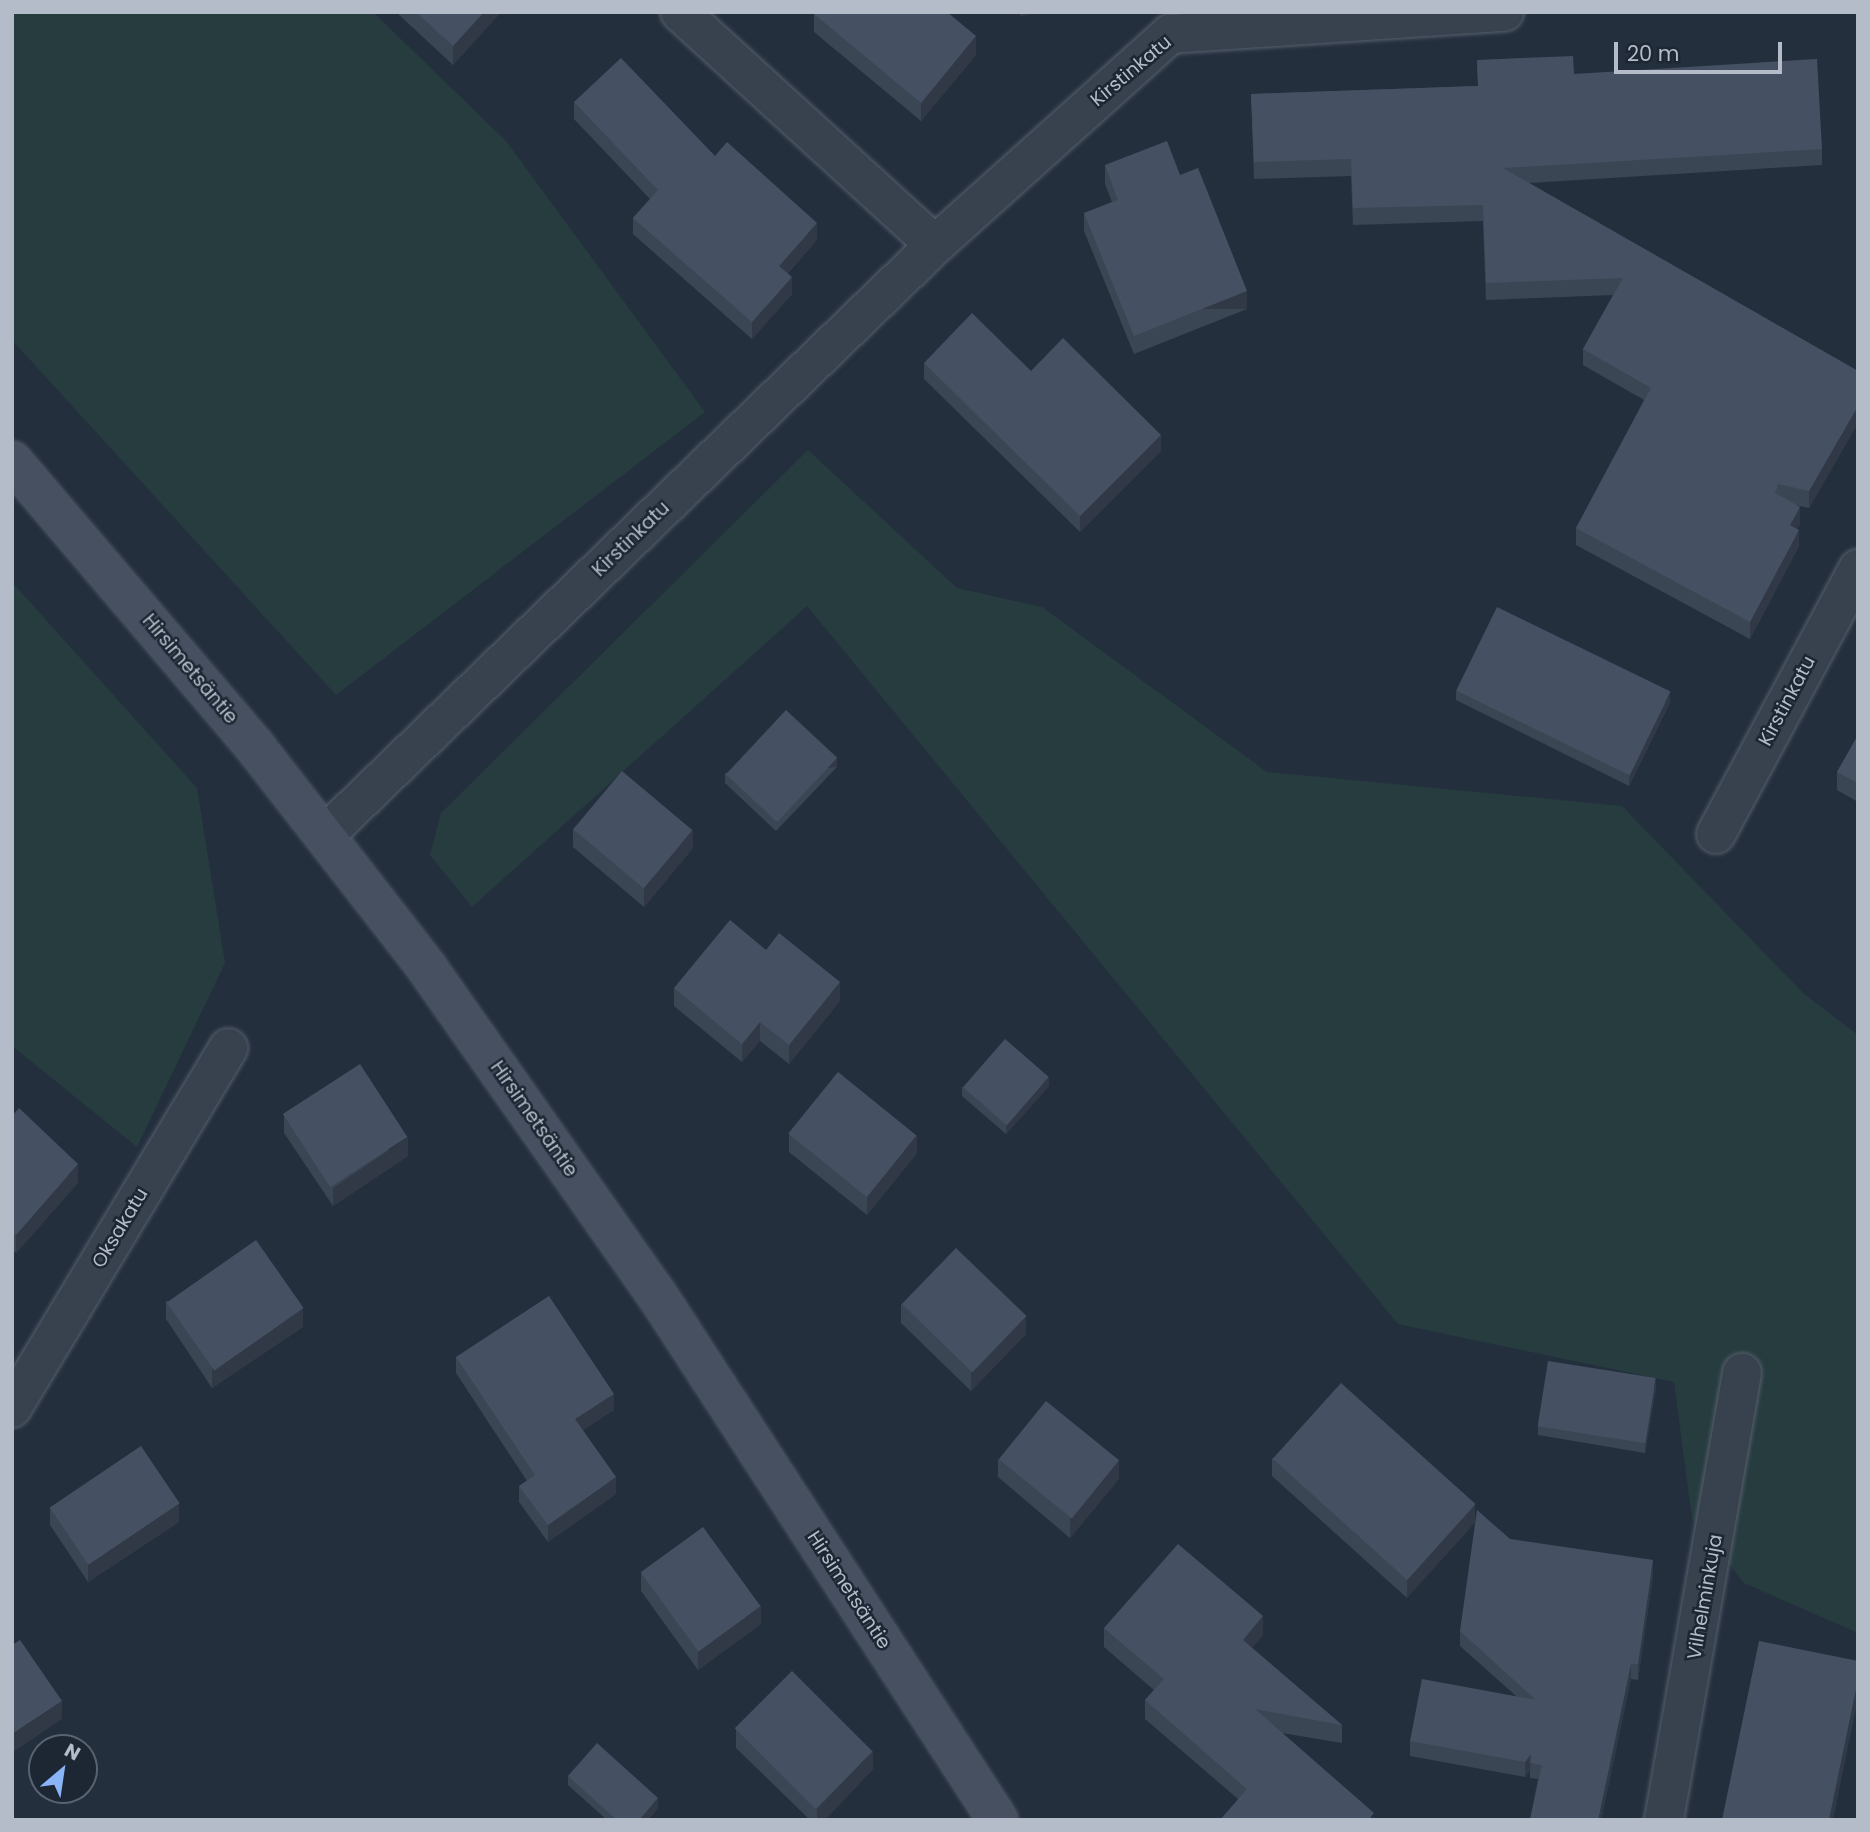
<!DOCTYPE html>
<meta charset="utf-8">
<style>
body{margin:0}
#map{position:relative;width:1870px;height:1832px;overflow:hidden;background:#242f3e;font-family:Poppins,sans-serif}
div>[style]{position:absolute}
.green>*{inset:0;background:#263c3f}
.roads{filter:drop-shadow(0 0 2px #565f6c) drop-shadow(0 0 2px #565f6c)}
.street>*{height:38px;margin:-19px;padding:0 19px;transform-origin:19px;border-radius:19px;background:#38414e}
.secondary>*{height:38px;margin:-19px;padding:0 19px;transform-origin:19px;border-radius:19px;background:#465061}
.wall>*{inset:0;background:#3b4654}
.shaded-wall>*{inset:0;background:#303945;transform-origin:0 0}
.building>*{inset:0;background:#455162;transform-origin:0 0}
span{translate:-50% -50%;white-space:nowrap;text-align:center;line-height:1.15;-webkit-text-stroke:5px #1d2633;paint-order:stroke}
.street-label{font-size:19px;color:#b4bcc9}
.frame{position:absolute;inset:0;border:14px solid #b4bcc9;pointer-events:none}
.north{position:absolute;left:28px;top:1734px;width:70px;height:70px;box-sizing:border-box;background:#1d2633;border:2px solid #59626f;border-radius:50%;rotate:29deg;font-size:19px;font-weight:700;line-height:28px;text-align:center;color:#b4bcc9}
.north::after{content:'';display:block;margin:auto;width:24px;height:32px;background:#8ab4f8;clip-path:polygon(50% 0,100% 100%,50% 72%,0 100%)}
.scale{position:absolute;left:1614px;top:42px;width:168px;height:32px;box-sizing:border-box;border:4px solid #b4bcc9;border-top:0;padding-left:9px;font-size:21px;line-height:24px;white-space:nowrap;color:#b4bcc9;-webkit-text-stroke:5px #1d2633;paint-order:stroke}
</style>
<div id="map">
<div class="green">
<i style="clip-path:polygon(12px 12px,373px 12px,506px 141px,705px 412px,336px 695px,12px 340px)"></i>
<i style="clip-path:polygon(808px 450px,957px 588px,1042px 607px,1267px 772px,1622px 806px,1803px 993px,1858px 1035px,1858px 1633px,1744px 1583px,1692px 1518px,1674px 1382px,1398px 1324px,807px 606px,472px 907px,430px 855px,441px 813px)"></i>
<i style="clip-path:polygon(12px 582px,197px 788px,225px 963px,137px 1147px,12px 1046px)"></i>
</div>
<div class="roads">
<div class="street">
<i style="left:680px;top:12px;width:345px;rotate:42.4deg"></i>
<i style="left:326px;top:834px;width:847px;rotate:-44.04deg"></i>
<i style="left:935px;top:245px;width:316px;rotate:-41.9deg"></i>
<i style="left:1170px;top:34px;width:335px;rotate:-3.8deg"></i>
<i style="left:1716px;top:834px;width:301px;rotate:-61.8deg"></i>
<i style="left:12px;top:1408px;width:420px;rotate:-59deg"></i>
<i style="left:1664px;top:1820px;width:454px;rotate:-80.1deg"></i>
</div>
<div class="secondary">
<i style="left:12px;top:461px;width:377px;rotate:49.6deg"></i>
<i style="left:256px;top:748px;width:279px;rotate:52.1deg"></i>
<i style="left:427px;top:968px;width:400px;rotate:54.9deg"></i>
<i style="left:657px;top:1295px;width:626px;rotate:57deg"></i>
</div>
</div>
<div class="wall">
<i style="clip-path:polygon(396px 12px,501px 12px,453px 65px)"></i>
<i style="clip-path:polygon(814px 14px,976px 55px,921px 121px,814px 32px)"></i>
<i style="clip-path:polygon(1477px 60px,1574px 74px,1822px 149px,1822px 165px,1529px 183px,1858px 371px,1858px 423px,1809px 508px,1795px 505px,1800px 524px,1797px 528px,1799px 546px,1750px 639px,1576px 545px,1576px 528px,1644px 400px,1583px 365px,1583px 349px,1613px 295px,1486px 300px,1483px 221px,1353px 225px,1351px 176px,1254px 179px,1251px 94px,1478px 86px)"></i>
<i style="clip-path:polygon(574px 102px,715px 156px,817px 240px,788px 273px,792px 294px,752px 339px,633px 234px,633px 218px,650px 199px,574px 119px)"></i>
<i style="clip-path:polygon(1105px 165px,1180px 175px,1247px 309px,1134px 354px,1084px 231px,1084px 213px,1112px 202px,1105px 184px)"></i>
<i style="clip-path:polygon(924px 363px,1161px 451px,1080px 532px,924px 379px)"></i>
<i style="clip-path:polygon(1456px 691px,1670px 703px,1629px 786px,1456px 700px)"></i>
<i style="clip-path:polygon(1858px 735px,1858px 802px,1837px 790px,1837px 772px)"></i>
<i style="clip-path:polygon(837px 767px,776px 831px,725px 783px,725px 773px)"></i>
<i style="clip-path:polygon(573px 829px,693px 848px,644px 907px,573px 847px)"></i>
<i style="clip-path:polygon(766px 950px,840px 1001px,789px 1064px,760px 1041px,742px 1062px,674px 1006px,674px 988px)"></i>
<i style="clip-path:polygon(1049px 1086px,1006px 1134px,962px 1096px,962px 1087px)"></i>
<i style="clip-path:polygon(284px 1115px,408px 1156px,333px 1206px,284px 1133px)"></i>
<i style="clip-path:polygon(12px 1116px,78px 1183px,16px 1253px,12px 1250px)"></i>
<i style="clip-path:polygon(789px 1134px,917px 1153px,867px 1215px,789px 1152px)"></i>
<i style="clip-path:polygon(166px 1301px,303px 1327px,212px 1388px,166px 1319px)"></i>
<i style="clip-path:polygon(901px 1304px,1026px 1334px,971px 1391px,901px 1323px)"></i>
<i style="clip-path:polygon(456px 1357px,614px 1410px,583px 1430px,616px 1494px,548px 1542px,519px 1502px,519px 1486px,527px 1481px,456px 1373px)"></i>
<i style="clip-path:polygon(1656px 1388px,1645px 1453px,1538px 1435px,1538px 1426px)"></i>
<i style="clip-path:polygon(1272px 1458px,1475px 1505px,1407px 1598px,1272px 1476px)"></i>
<i style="clip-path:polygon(998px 1459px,1119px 1479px,1070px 1538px,998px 1477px)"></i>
<i style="clip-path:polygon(50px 1507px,179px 1522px,88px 1582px,50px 1525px)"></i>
<i style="clip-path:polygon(1510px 1539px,1653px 1575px,1638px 1680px,1631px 1679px,1601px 1820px,1530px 1820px,1538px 1779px,1530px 1778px,1530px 1771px,1525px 1777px,1410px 1756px,1410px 1741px,1516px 1696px,1460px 1646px,1460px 1631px)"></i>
<i style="clip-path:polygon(641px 1573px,761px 1624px,698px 1670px,641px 1591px)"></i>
<i style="clip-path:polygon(1104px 1628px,1263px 1635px,1252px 1648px,1342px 1725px,1342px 1743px,1282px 1733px,1374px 1820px,1238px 1799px,1145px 1719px,1145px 1700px,1154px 1690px,1104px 1647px)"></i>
<i style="clip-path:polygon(736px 1729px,873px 1769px,825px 1820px,810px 1820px,736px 1748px)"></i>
<i style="clip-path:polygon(568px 1776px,658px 1808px,648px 1820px,607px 1820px,568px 1785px)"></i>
</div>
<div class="shaded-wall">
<i style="clip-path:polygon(484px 12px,501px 12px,453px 65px,453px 46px)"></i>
<i style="clip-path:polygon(1020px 12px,1035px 12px,1020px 17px)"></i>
<i style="clip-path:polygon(976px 36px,976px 55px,921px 121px,921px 103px)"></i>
<i style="clip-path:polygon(817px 223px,817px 240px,779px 282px,779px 266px)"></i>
<i style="clip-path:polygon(792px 277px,792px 294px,752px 339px,752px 322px)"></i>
<i style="left:1247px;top:291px;width:18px;height:122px;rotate:90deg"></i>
<i style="clip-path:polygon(1858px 406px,1858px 423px,1809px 508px,1809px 491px)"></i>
<i style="clip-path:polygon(1161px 435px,1161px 451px,1080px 532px,1080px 516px)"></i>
<i style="clip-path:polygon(1800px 507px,1800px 524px,1790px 541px,1790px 525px)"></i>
<i style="clip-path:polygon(1799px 530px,1799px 546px,1750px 639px,1750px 622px)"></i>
<i style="clip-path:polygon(1670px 693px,1670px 703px,1629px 786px,1629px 777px)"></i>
<i style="left:837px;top:758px;width:9px;height:88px;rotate:90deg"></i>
<i style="clip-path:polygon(693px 830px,693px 848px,644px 907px,644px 888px)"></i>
<i style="clip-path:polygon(840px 982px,840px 1001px,789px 1064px,789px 1045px)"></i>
<i style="clip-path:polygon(760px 1022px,760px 1041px,742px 1062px,742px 1044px)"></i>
<i style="clip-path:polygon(1049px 1077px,1049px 1086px,1006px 1134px,1006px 1125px)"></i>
<i style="clip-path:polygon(917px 1135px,917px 1153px,867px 1215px,867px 1197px)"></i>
<i style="clip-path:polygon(408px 1137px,408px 1156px,333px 1206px,333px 1188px)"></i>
<i style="clip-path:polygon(78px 1164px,78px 1183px,16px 1253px,16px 1235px)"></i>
<i style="clip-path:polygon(303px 1308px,303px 1327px,212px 1388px,212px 1369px)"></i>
<i style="clip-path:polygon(1026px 1316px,1026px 1334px,971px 1391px,971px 1373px)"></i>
<i style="clip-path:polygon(1656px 1379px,1656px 1388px,1645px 1453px,1645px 1444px)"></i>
<i style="clip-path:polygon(614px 1394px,614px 1410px,575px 1435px,575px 1419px)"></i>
<i style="clip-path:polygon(1119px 1460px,1119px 1479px,1070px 1538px,1070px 1519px)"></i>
<i style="clip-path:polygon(616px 1477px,616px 1494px,548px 1542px,548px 1525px)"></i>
<i style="clip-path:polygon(179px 1503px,179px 1522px,88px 1582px,88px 1564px)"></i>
<i style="clip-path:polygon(1475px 1505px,1475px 1523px,1407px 1598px,1407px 1579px)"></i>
<i style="clip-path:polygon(1653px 1560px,1653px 1575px,1638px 1680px,1638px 1664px)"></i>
<i style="clip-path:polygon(761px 1606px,761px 1624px,698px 1670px,698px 1652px)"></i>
<i style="clip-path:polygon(1263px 1616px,1263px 1635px,1243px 1658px,1243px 1640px)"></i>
<i style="clip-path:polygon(1631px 1664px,1631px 1679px,1601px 1820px,1598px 1820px)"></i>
<i style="clip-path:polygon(1858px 1680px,1858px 1699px,1833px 1820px,1829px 1820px)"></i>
<i style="clip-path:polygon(62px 1701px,62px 1719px,12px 1753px,12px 1734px)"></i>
<i style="clip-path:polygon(873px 1751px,873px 1769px,825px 1820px,817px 1820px,817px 1809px)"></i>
<i style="clip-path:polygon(1531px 1754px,1530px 1771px,1525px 1777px,1525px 1762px)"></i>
<i style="clip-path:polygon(658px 1798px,658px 1808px,648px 1820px,639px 1820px)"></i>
</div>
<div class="building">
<i style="clip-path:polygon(416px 12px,484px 12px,453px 46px)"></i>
<i style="clip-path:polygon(815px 12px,947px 12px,976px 36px,921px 103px,814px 14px)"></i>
<i style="clip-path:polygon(1573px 56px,1574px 74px,1817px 59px,1822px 149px,1503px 168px,1858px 371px,1858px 406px,1809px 491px,1778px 484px,1775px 493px,1800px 507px,1790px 525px,1799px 530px,1750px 622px,1576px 528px,1651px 388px,1583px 349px,1623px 278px,1486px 283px,1483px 205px,1353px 208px,1351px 159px,1254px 162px,1251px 94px,1478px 86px,1477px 60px)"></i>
<i style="clip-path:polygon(621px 58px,715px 156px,727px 142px,817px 223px,779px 266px,792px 277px,752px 322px,633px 218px,658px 190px,574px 102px)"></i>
<i style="clip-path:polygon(1167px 141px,1180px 175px,1198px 168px,1247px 291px,1134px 336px,1084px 213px,1118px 200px,1105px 165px)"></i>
<i style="clip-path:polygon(972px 313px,1031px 371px,1063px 338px,1161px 435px,1080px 516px,924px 363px)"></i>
<i style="left:1497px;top:607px;width:193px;height:93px;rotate:26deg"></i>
<i style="left:786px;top:710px;width:70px;height:88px;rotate:43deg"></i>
<i style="clip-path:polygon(1858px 735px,1858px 783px,1837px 772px)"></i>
<i style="left:622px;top:771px;width:92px;height:76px;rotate:40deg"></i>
<i style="clip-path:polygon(730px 920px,766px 950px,779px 933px,840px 982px,789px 1045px,760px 1022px,742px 1044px,674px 988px)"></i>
<i style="left:1005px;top:1039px;width:58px;height:64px;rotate:41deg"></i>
<i style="left:360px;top:1064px;width:87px;height:92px;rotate:57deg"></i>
<i style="left:838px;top:1072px;width:101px;height:79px;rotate:39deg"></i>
<i style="clip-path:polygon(19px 1108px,78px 1164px,16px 1235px,12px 1232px,12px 1116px)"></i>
<i style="left:256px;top:1240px;width:83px;height:109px;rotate:55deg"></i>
<i style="left:956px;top:1248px;width:98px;height:78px;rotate:44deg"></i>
<i style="clip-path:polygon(549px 1296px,614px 1394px,575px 1419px,616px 1477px,548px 1525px,519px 1486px,535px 1475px,456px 1357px)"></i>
<i style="left:1548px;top:1361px;width:109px;height:66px;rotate:9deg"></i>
<i style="left:1341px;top:1383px;width:181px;height:102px;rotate:42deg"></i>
<i style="left:1046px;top:1401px;width:94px;height:75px;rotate:39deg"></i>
<i style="left:141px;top:1446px;width:69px;height:110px;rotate:56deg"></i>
<i style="clip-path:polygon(1477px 1510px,1510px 1539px,1653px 1560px,1638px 1664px,1631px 1664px,1598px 1820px,1530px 1820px,1542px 1765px,1530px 1763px,1531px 1754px,1525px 1762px,1410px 1741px,1422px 1679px,1536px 1700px,1460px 1631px)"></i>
<i style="left:703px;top:1527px;width:98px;height:77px;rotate:54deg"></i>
<i style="clip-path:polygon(1178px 1544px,1263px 1616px,1243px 1640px,1342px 1725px,1255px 1709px,1374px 1813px,1368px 1820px,1220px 1820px,1247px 1789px,1145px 1700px,1164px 1679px,1104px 1628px)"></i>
<i style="clip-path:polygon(20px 1640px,62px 1701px,12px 1734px,12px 1645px)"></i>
<i style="clip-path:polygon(1759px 1641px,1858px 1661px,1858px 1680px,1829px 1820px,1722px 1820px)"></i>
<i style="left:792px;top:1671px;width:114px;height:81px;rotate:45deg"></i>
<i style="clip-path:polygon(597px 1743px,658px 1798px,639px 1820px,617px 1820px,568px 1776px)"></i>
</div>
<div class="street-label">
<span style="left:1131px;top:71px;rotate:-40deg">Kirstinkatu</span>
<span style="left:631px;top:539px;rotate:-44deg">Kirstinkatu</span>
<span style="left:190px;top:669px;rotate:50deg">Hirsimetsäntie</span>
<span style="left:1787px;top:701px;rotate:-62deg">Kirstinkatu</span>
<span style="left:534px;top:1119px;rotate:55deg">Hirsimetsäntie</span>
<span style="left:120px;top:1228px;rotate:-59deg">Oksakatu</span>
<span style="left:849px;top:1590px;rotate:57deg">Hirsimetsäntie</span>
<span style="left:1705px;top:1597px;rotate:-80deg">Vilhelminkuja</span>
</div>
<div class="frame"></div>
<div class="north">N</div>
<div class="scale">20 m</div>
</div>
